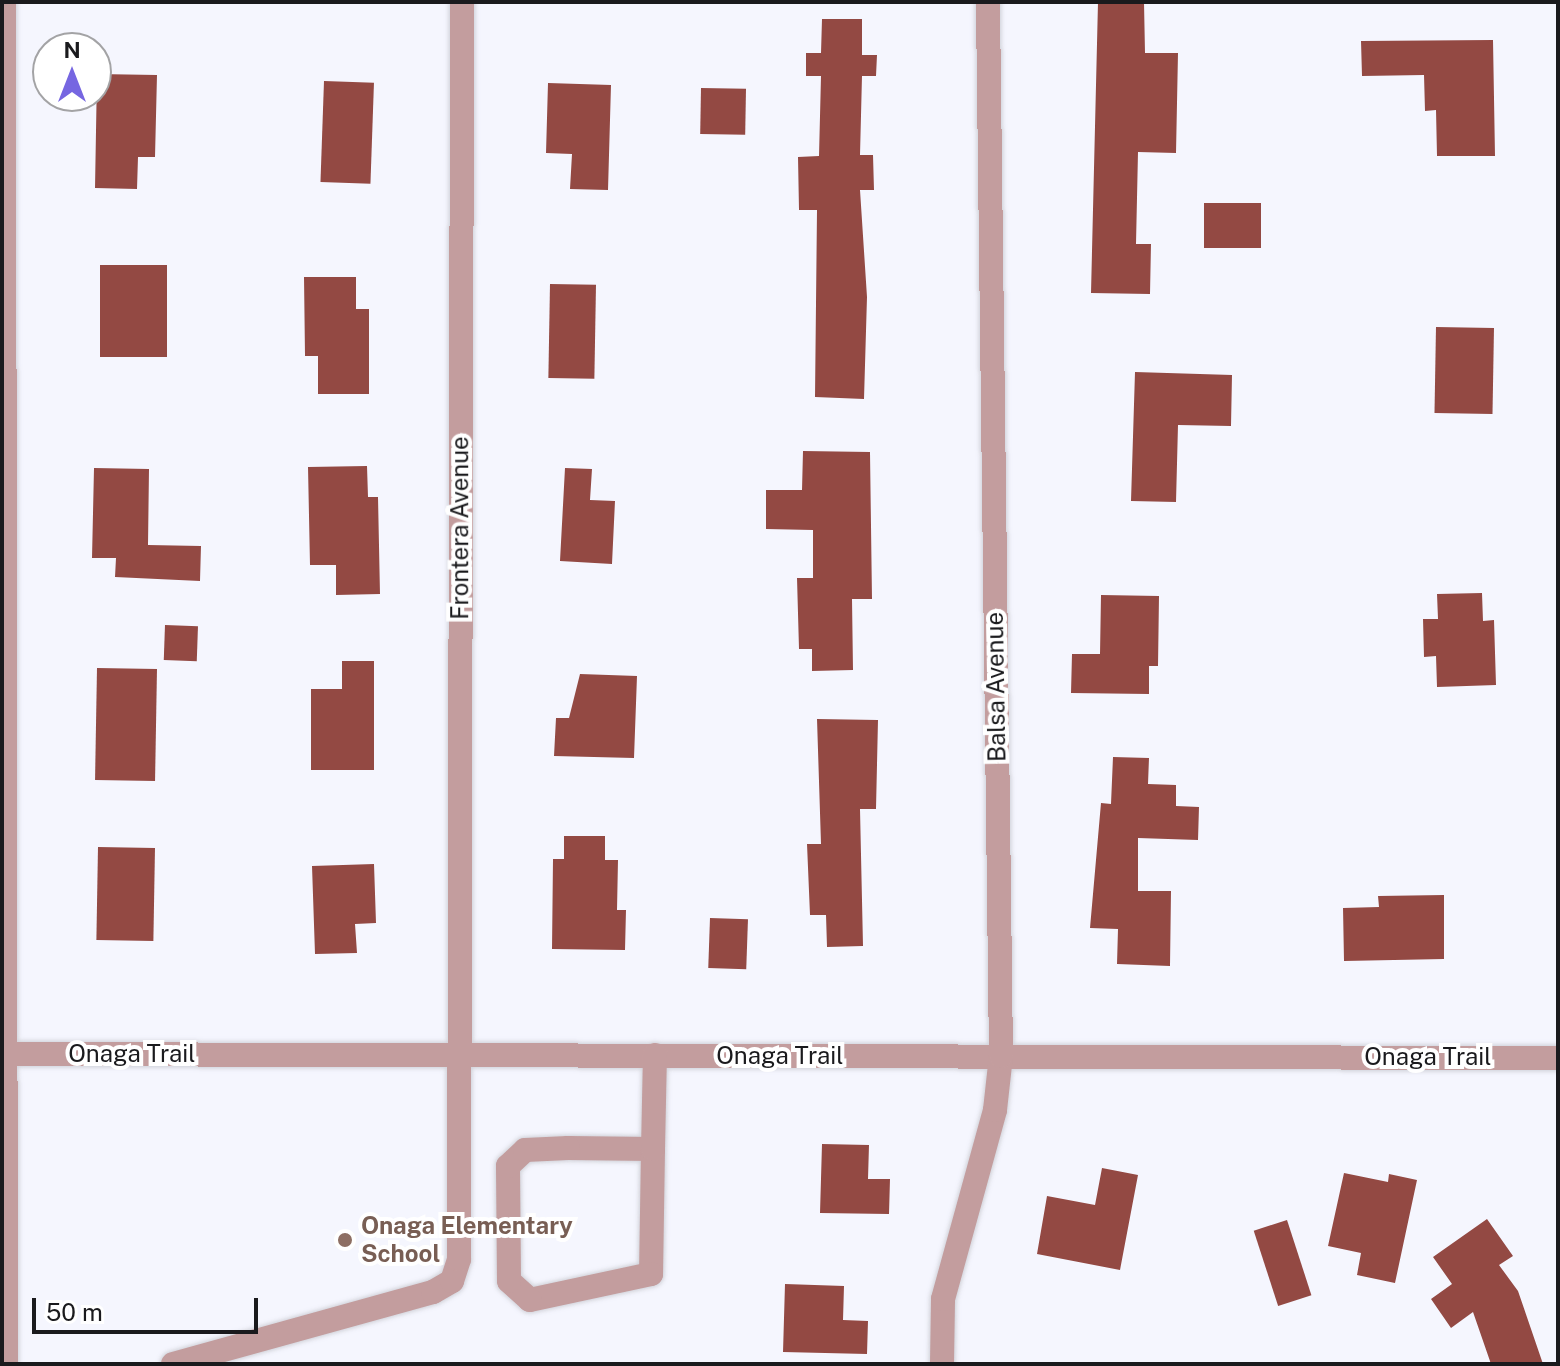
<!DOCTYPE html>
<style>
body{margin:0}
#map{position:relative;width:1560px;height:1366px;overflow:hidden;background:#f5f6fe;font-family:"Public Sans",sans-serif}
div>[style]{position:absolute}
.building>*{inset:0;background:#934943;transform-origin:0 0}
.roads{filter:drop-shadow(0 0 2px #d2d3da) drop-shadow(0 0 2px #d2d3da)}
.minor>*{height:24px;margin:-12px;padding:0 12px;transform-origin:12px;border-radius:12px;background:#c39d9e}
.dots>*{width:22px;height:22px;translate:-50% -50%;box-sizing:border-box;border:4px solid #fff;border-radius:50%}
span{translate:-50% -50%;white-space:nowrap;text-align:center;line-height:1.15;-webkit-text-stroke:8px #fff;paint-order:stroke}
.street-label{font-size:24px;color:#1a1a1d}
.education-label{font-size:24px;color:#785e54;font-weight:700}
.left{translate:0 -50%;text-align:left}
.frame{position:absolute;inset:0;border:4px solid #1a1a1d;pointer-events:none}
.north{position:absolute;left:32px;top:32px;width:80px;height:80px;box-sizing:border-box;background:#fff;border:2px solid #a3a3a5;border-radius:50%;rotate:0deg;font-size:22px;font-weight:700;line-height:32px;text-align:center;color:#1a1a1d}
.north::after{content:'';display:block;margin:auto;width:28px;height:36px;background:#7666e1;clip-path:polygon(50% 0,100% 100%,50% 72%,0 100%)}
.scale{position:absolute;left:32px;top:1298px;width:226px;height:36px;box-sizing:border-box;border:4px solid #1a1a1d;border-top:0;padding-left:10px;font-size:24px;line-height:28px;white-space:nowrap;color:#1a1a1d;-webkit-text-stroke:6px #fff;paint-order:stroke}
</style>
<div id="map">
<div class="building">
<i style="clip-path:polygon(1098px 2px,1144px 2px,1145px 53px,1178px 53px,1176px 153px,1138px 152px,1136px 244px,1151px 244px,1150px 294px,1091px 293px)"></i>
<i style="clip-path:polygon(822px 19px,862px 19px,862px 55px,877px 55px,876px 76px,862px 76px,860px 155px,873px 155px,874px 190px,860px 190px,867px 297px,864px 399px,815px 397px,817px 210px,799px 210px,798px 157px,819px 156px,821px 76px,806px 76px,806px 53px,821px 53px)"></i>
<i style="clip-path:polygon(1493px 40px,1495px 156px,1437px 156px,1436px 110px,1425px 111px,1424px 75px,1362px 76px,1361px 41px)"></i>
<i style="clip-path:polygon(97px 74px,157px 75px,155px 157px,138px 157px,137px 189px,95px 188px)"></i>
<i style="left:324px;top:81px;width:50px;height:101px;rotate:2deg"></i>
<i style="clip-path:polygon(548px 83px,611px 85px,608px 190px,570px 189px,572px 154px,546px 153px)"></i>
<i style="left:701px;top:88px;width:45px;height:46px;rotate:1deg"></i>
<i style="left:1204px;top:203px;width:57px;height:45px"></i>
<i style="left:100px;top:265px;width:67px;height:92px"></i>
<i style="clip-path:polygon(304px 277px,356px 277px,356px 309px,369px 309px,369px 394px,318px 394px,318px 356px,305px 356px)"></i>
<i style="left:550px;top:284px;width:46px;height:94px;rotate:1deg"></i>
<i style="left:1436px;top:327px;width:58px;height:86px;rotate:1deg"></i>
<i style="clip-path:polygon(1135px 372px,1232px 375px,1231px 426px,1178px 425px,1176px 502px,1131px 501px)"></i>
<i style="clip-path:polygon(803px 451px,870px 452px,872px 599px,852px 599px,853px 670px,812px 671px,812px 649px,799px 649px,797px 578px,813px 578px,813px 530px,766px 529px,766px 490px,802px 490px)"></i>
<i style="clip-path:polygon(367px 466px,368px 497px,378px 497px,380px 594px,336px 595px,336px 565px,310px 565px,308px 467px)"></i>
<i style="clip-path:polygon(94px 468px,149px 469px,148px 545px,201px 546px,200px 581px,115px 577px,116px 558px,92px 558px)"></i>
<i style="clip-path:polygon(565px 468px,592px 469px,590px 500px,615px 501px,612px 564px,560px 561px)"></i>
<i style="clip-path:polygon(1482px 593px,1483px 621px,1494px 620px,1496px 685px,1437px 687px,1436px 656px,1424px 657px,1423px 619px,1438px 619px,1437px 594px)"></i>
<i style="clip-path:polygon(1101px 595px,1159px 596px,1158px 666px,1149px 666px,1149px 694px,1071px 693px,1072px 654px,1100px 654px)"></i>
<i style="left:165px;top:625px;width:33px;height:35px;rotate:2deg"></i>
<i style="clip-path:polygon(342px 661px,374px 661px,374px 770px,311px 770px,311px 689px,342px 689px)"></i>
<i style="left:97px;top:668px;width:60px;height:112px;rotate:1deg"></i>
<i style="clip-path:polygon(580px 674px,637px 676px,634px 758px,554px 756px,556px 718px,569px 718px)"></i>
<i style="clip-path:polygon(817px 719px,878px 720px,876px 809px,860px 809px,863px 946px,827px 947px,826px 915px,810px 915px,807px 844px,821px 844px)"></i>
<i style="clip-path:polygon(1113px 757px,1149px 758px,1148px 784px,1176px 785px,1176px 806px,1199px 807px,1198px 840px,1138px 838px,1138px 891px,1171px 891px,1170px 966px,1117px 964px,1118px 929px,1090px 928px,1101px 803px,1111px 804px)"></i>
<i style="clip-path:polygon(564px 836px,605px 836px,605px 860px,618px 860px,617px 910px,626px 910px,625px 950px,552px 949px,553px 859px,564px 859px)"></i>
<i style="left:98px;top:847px;width:57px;height:93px;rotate:1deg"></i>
<i style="clip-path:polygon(374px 864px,376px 923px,355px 924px,357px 953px,315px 954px,312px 866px)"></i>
<i style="clip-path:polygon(1444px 895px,1444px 959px,1344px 961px,1343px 908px,1379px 907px,1378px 896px)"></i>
<i style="left:710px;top:918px;width:38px;height:50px;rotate:2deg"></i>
<i style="clip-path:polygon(822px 1144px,869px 1145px,868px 1179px,890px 1179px,889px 1214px,820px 1213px)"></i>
<i style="clip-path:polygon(1102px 1168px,1138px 1175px,1120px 1270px,1037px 1254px,1047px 1196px,1095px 1205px)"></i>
<i style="clip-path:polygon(1344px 1173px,1388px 1182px,1389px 1174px,1417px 1180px,1395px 1283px,1357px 1275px,1361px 1253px,1328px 1246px)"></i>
<i style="clip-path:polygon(1487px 1219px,1513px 1256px,1499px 1265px,1518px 1291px,1543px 1364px,1491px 1364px,1473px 1312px,1451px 1328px,1431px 1299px,1452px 1284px,1433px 1257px)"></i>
<i style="left:1287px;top:1220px;width:79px;height:35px;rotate:72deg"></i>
<i style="clip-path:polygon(785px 1284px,844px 1286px,843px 1320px,868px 1321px,867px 1354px,783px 1352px)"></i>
</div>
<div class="roads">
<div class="minor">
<i style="left:4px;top:2px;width:1362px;rotate:89.92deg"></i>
<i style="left:2px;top:1054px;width:1556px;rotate:0.15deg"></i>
<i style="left:568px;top:1148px;width:85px;rotate:0.7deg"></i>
<i style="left:653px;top:1149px;width:125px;rotate:90.9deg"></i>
<i style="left:651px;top:1274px;width:124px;rotate:167.9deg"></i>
<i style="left:530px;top:1300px;width:28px;rotate:-138deg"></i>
<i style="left:509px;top:1281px;width:115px;rotate:-90.5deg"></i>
<i style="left:508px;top:1166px;width:23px;rotate:-43deg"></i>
<i style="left:525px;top:1150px;width:43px;rotate:-2.7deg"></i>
<i style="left:653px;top:1149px;width:94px;rotate:-88.8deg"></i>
<i style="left:173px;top:1364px;width:270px;rotate:-15.5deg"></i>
<i style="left:433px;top:1292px;width:22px;rotate:-30deg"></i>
<i style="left:452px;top:1281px;width:23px;rotate:-72deg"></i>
<i style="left:459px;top:1259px;width:1257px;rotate:-89.86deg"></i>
<i style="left:942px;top:1364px;width:65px;rotate:-89.1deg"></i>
<i style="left:943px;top:1299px;width:196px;rotate:-74.6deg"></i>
<i style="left:995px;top:1110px;width:54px;rotate:-83.7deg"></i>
<i style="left:1001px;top:1056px;width:1054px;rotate:-90.71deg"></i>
</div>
</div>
<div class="dots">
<i style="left:345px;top:1240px;background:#8d6e63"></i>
</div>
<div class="street-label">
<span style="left:460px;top:528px;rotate:-90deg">Frontera Avenue</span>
<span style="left:996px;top:687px;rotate:-91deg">Balsa Avenue</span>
<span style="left:132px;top:1054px">Onaga Trail</span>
<span style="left:780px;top:1056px">Onaga Trail</span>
<span style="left:1428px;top:1057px">Onaga Trail</span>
</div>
<div class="education-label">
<span class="left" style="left:361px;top:1240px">Onaga Elementary<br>School</span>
</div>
<div class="frame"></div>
<div class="north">N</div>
<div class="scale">50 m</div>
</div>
